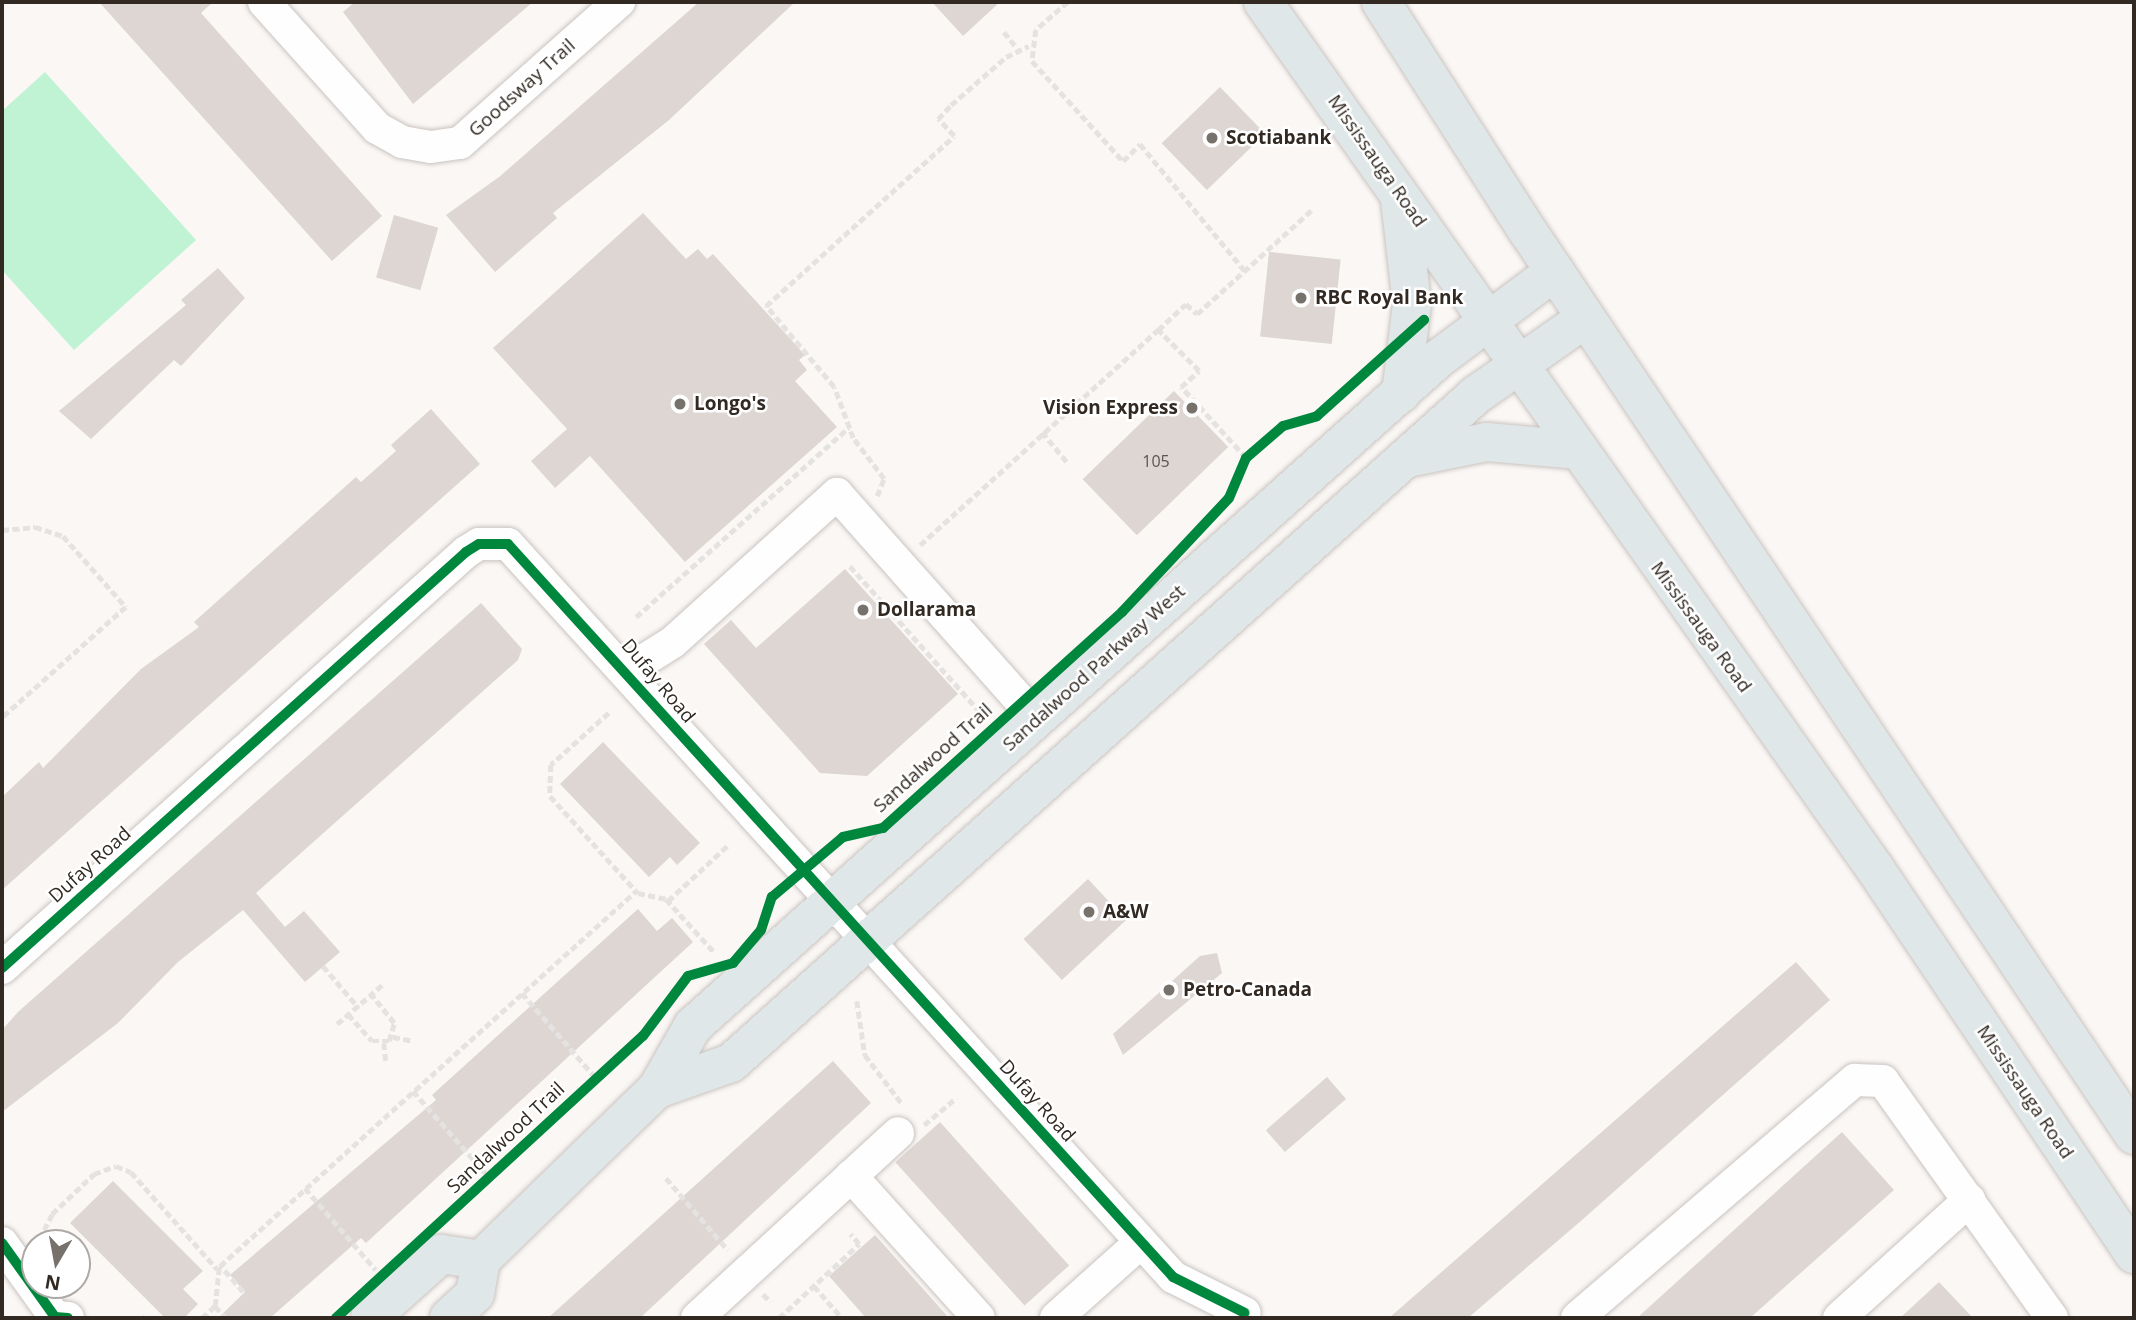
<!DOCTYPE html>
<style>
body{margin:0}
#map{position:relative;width:2136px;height:1320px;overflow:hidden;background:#faf7f5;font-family:"Open Sans",sans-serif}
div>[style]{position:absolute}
.green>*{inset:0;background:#c0f2d4}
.building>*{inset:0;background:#ddd6d3;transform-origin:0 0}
.path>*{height:4.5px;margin-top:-2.25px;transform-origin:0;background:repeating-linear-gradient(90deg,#e5e3e2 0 7px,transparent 0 10.5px)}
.roads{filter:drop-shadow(0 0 2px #cac4c0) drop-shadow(0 0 2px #cac4c0)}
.minor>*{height:32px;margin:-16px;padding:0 16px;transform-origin:16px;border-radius:16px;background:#fefefe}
.major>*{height:38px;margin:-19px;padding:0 19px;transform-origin:19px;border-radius:19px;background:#e0e7e8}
.cycleway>*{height:10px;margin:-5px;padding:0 5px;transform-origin:5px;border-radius:5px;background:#00873e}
.dots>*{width:19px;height:19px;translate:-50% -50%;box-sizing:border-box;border:4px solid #fff;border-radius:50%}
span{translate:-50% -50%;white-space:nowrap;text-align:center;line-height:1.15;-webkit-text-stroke:5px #fff;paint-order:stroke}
.number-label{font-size:16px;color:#5c544e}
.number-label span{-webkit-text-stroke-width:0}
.street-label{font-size:19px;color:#312922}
.poi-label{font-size:19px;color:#312922;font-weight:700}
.left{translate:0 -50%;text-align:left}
.right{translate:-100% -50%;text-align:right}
.frame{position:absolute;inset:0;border:4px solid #312922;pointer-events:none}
.north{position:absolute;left:21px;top:1229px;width:70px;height:70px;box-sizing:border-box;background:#fff;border:2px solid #ada9a7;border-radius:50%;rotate:190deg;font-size:19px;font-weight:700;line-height:28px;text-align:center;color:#312922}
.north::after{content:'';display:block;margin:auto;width:24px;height:32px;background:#77716c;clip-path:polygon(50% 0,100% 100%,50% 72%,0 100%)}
</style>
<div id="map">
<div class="green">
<i style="clip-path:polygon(45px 72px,196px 240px,74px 350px,2px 270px,2px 111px)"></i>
</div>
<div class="building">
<i style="clip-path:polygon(99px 2px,213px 2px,201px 13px,382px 216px,332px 261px)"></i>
<i style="clip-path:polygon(355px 2px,533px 2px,413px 104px,343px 12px)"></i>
<i style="clip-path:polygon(699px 2px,795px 2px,669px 120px,553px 213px,557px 218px,495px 272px,446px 215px,499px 177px)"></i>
<i style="clip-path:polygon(932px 2px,1000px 2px,963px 36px)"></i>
<i style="left:1220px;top:87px;width:65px;height:81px;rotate:46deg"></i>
<i style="clip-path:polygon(643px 213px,686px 259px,698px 249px,707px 259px,713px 254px,805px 355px,799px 360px,807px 370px,795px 381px,837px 427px,685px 562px,590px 456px,555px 488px,531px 461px,567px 429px,493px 348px)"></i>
<i style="left:394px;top:215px;width:46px;height:65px;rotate:16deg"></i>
<i style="left:1269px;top:252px;width:72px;height:85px;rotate:6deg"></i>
<i style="clip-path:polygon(218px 268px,245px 298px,181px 366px,174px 360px,91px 439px,59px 411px,186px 305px,181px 300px)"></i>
<i style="left:1174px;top:391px;width:78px;height:127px;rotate:46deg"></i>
<i style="clip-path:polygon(431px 409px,480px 464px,2px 890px,2px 797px,39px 762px,43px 768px,141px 669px,199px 627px,194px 622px,356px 477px,361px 482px,396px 451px,391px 445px)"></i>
<i style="clip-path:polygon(845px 569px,958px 694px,867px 776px,820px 773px,704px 644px,731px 620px,756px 648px)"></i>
<i style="clip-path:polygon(481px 603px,522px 649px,518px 660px,256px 893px,285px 927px,304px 911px,340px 952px,305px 982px,243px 910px,178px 962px,118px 1023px,2px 1112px,2px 1030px,18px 1012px)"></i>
<i style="clip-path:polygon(603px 742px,700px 843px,677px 865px,670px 857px,649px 877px,560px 784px)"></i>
<i style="left:1088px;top:879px;width:56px;height:88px;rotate:47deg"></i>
<i style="clip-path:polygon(638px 909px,657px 931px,672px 918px,693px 942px,366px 1243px,361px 1238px,270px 1318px,218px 1318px,245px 1292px,230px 1275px,436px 1100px,432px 1095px)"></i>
<i style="clip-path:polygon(1217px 953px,1222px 973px,1123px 1055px,1113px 1034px,1200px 956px)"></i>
<i style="clip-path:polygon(1796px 962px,1830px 1000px,1582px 1220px,1468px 1318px,1389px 1318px)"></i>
<i style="clip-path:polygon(833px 1061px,871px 1103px,640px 1318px,548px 1318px)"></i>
<i style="left:1327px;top:1077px;width:29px;height:81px;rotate:49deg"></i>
<i style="left:940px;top:1122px;width:193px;height:60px;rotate:48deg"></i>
<i style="clip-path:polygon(1842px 1132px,1894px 1190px,1750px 1318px,1637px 1318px)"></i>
<i style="clip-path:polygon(113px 1181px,203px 1271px,183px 1289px,198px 1304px,184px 1318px,165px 1318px,70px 1223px)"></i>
<i style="clip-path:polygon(875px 1235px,949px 1318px,866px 1318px,829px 1276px)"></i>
<i style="clip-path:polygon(1939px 1282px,1973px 1318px,1900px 1318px)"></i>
</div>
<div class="path">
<i style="left:1068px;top:2px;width:43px;rotate:138.8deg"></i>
<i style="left:1036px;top:30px;width:31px;rotate:97deg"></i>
<i style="left:1032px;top:61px;width:135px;rotate:47.7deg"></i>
<i style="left:1123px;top:161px;width:24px;rotate:-45deg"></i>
<i style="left:1140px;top:144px;width:165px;rotate:50.4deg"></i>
<i style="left:1004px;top:32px;width:21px;rotate:51deg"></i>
<i style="left:1042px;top:432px;width:40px;rotate:50deg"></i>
<i style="left:1246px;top:458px;width:96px;rotate:-132.5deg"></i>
<i style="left:1181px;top:387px;width:24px;rotate:-42deg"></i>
<i style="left:1199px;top:371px;width:58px;rotate:-135deg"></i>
<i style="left:1158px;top:330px;width:38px;rotate:-43deg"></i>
<i style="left:1186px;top:304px;width:15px;rotate:42deg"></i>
<i style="left:1197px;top:314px;width:156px;rotate:-42.2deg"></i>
<i style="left:877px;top:496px;width:18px;rotate:-68deg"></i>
<i style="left:884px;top:479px;width:51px;rotate:-127.1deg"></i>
<i style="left:853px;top:438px;width:54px;rotate:-110.4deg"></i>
<i style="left:834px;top:387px;width:106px;rotate:-130deg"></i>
<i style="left:766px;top:306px;width:253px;rotate:-42.1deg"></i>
<i style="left:954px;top:136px;width:23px;rotate:-133deg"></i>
<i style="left:938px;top:119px;width:19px;rotate:-47deg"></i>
<i style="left:951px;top:105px;width:73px;rotate:-41.1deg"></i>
<i style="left:1006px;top:57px;width:25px;rotate:-26deg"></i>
<i style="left:2px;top:530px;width:33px;rotate:-5deg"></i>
<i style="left:35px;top:527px;width:29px;rotate:18deg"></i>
<i style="left:63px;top:536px;width:95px;rotate:48.4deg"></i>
<i style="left:126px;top:607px;width:166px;rotate:138.2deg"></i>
<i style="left:920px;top:545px;width:321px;rotate:-42.1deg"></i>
<i style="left:850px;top:566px;width:197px;rotate:48.3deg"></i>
<i style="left:636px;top:617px;width:285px;rotate:-41.7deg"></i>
<i style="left:609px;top:713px;width:78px;rotate:138.1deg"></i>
<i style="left:551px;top:765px;width:31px;rotate:92deg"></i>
<i style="left:550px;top:796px;width:131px;rotate:47.8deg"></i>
<i style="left:638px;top:893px;width:29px;rotate:12deg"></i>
<i style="left:666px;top:899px;width:72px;rotate:47.8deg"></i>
<i style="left:668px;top:901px;width:82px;rotate:-43deg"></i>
<i style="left:323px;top:966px;width:54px;rotate:49.5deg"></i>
<i style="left:522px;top:993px;width:113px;rotate:49deg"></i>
<i style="left:857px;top:1001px;width:55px;rotate:81.6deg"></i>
<i style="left:865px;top:1055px;width:63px;rotate:52.8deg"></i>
<i style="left:348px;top:1014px;width:36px;rotate:48deg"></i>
<i style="left:372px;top:1041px;width:17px"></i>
<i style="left:389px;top:1041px;width:19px;rotate:-74deg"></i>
<i style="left:394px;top:1023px;width:36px;rotate:-129deg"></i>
<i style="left:337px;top:1024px;width:60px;rotate:-40.9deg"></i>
<i style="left:393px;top:1037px;width:20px;rotate:11deg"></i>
<i style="left:384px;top:1043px;width:18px;rotate:84deg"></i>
<i style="left:413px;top:1091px;width:115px;rotate:48.5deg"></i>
<i style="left:924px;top:1125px;width:42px;rotate:-40.2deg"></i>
<i style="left:666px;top:1178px;width:95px;rotate:49.3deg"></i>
<i style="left:305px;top:1188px;width:108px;rotate:49.1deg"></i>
<i style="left:44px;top:1230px;width:18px;rotate:-63deg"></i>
<i style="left:52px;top:1214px;width:58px;rotate:-43.6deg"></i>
<i style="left:94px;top:1174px;width:23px;rotate:-20deg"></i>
<i style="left:116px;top:1166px;width:16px;rotate:22deg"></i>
<i style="left:131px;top:1172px;width:130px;rotate:48.4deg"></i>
<i style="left:814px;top:1286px;width:43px;rotate:48.8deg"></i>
<i style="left:243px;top:1292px;width:35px;rotate:-131deg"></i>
<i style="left:220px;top:1266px;width:560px;rotate:-42.03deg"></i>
<i style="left:763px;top:1294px;width:11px;rotate:45deg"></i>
<i style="left:215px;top:1306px;width:16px;rotate:47deg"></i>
<i style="left:142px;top:1316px;width:3px;rotate:45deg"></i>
<i style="left:202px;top:1318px;width:18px;rotate:-43deg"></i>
<i style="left:215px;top:1306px;width:39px;rotate:-84deg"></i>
<i style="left:779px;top:1318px;width:109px;rotate:-42.8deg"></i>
<i style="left:859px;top:1244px;width:13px;rotate:-132deg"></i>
</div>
<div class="roads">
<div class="minor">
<i style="left:264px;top:2px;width:169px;rotate:48.1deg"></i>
<i style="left:377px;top:128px;width:29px;rotate:29deg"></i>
<i style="left:402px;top:142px;width:29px;rotate:10deg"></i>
<i style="left:431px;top:147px;width:29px;rotate:-8deg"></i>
<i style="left:460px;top:143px;width:213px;rotate:-41.6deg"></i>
<i style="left:627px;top:671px;width:54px;rotate:-32.2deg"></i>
<i style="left:673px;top:642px;width:221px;rotate:-42.1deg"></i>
<i style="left:837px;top:494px;width:301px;rotate:48.4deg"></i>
<i style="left:2px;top:968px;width:623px;rotate:-41.88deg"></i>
<i style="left:466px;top:552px;width:15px;rotate:-32deg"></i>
<i style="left:479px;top:544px;width:29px"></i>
<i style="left:508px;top:544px;width:990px;rotate:47.78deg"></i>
<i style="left:1173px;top:1277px;width:80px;rotate:26.6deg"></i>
<i style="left:851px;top:1176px;width:191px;rotate:48deg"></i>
<i style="left:2px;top:1243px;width:91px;rotate:54.4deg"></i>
<i style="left:55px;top:1317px;width:13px;rotate:4deg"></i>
<i style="left:697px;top:1318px;width:273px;rotate:-42.6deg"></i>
<i style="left:1056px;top:1318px;width:114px;rotate:-41.8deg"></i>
<i style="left:1577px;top:1318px;width:366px;rotate:-40.6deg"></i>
<i style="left:1855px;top:1080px;width:28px;rotate:2deg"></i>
<i style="left:1883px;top:1081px;width:291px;rotate:54.5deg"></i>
<i style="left:1839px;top:1318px;width:176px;rotate:-42.2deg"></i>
</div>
<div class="major">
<i style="left:1263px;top:2px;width:1063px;rotate:54.77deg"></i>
<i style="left:1876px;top:870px;width:463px;rotate:56.1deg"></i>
<i style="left:1381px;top:2px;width:274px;rotate:57.4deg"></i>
<i style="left:1529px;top:233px;width:1086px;rotate:56.15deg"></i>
<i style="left:1400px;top:199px;width:106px;rotate:83.5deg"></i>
<i style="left:1412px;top:304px;width:90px;rotate:97deg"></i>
<i style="left:1407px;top:458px;width:82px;rotate:-11.3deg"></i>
<i style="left:1487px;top:442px;width:89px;rotate:5.1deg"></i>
<i style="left:657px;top:1089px;width:78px;rotate:-19.4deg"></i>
<i style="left:731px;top:1063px;width:1001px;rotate:-41.88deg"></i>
<i style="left:1476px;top:395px;width:134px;rotate:-35deg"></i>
<i style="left:370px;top:1318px;width:96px;rotate:-42deg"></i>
<i style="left:441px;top:1254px;width:40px;rotate:8.5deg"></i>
<i style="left:449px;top:1318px;width:35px;rotate:-43deg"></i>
<i style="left:475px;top:1294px;width:35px;rotate:-80deg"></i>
<i style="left:481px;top:1260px;width:245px;rotate:-44.2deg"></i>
<i style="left:657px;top:1089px;width:73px;rotate:-60.3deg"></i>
<i style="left:693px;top:1026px;width:1000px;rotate:-41.84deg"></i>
<i style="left:1438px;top:359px;width:146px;rotate:-36.9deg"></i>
</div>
</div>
<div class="cycleway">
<i style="left:2px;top:968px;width:623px;rotate:-41.88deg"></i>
<i style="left:466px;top:552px;width:15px;rotate:-32deg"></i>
<i style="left:479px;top:544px;width:29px"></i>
<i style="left:508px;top:544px;width:990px;rotate:47.78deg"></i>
<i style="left:1173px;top:1277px;width:80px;rotate:26.6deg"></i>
<i style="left:2px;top:1243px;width:91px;rotate:54.4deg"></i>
<i style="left:55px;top:1317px;width:13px;rotate:4deg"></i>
<i style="left:336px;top:1318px;width:417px;rotate:-42.6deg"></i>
<i style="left:643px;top:1036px;width:75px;rotate:-53.1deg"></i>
<i style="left:688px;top:976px;width:47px;rotate:-16.1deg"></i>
<i style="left:733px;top:963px;width:43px;rotate:-49.7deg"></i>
<i style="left:761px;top:930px;width:35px;rotate:-72deg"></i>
<i style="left:772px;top:897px;width:93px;rotate:-40.2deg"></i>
<i style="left:843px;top:837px;width:41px;rotate:-12.7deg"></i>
<i style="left:883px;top:828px;width:322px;rotate:-42.1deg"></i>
<i style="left:1122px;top:612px;width:156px;rotate:-46.8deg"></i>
<i style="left:1229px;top:498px;width:43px;rotate:-67deg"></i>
<i style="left:1246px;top:458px;width:49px;rotate:-40.9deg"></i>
<i style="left:1283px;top:426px;width:35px;rotate:-16deg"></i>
<i style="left:1317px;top:416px;width:144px;rotate:-41.9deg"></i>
</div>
<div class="dots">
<i style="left:1212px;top:138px;background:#77716c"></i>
<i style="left:1301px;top:298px;background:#77716c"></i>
<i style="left:680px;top:404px;background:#77716c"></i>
<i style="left:1192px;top:408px;background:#77716c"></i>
<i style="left:863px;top:610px;background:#77716c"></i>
<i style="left:1089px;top:912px;background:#77716c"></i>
<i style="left:1169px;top:990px;background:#77716c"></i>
</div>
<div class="number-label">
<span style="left:1156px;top:461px">105</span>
</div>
<div class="street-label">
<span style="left:522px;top:88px;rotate:-42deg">Goodsway Trail</span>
<span style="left:1377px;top:161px;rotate:55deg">Mississauga Road</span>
<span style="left:1701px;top:627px;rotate:54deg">Mississauga Road</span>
<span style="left:1094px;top:668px;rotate:-42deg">Sandalwood Parkway West</span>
<span style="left:658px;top:681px;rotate:50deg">Dufay Road</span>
<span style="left:933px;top:758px;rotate:-42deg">Sandalwood Trail</span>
<span style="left:90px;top:865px;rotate:-42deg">Dufay Road</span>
<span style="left:2025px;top:1092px;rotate:56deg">Mississauga Road</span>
<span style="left:1037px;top:1101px;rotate:48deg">Dufay Road</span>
<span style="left:506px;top:1138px;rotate:-43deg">Sandalwood Trail</span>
</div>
<div class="poi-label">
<span class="left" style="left:1226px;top:138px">Scotiabank</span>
<span class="left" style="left:1315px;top:298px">RBC Royal Bank</span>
<span class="left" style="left:694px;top:404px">Longo's</span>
<span class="right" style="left:1178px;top:408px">Vision Express</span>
<span class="left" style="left:877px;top:610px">Dollarama</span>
<span class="left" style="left:1103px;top:912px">A&amp;W</span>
<span class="left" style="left:1183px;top:990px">Petro-Canada</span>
</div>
<div class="frame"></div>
<div class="north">N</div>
</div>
